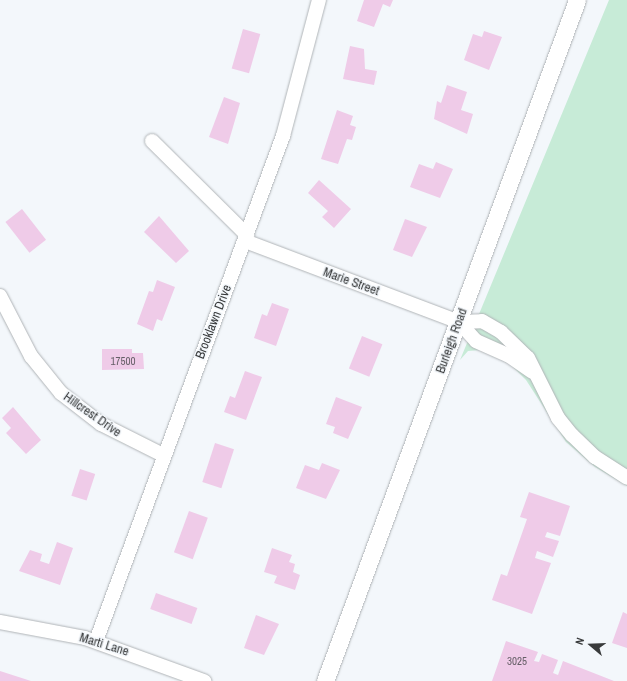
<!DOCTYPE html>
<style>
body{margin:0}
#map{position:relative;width:627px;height:681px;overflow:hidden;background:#f3f7fb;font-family:"Archivo Narrow",sans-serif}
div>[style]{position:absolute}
.green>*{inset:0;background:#c7ebd7}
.building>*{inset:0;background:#efcbe8;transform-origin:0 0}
.roads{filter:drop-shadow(0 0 1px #b0b4b7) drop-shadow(0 0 1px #b0b4b7)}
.minor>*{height:14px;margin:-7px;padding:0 7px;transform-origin:7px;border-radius:7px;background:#fff}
.tertiary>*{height:17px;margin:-8.5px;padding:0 8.5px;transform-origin:8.5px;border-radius:8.5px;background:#fff}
span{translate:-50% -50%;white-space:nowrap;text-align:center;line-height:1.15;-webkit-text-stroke:3px #f3f7fb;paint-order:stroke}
.number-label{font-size:11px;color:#665f67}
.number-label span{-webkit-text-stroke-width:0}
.street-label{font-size:13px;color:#393b3c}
.north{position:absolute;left:571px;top:625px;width:40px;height:40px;-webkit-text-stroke:3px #f3f7fb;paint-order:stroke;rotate:289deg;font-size:11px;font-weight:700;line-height:16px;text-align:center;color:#393b3c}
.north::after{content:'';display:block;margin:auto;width:14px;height:18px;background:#393b3c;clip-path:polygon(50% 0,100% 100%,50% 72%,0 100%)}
</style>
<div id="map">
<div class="green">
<i style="clip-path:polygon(609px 0,627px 0,627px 486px,595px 467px,566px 442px,526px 380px,509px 363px,480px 350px,468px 351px,460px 360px)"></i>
</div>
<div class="building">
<i style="clip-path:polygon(364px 0,393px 0,390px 7px,383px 4px,374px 27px,357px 21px)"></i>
<i style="left:243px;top:29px;width:18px;height:41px;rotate:16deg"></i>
<i style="clip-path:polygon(484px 31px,502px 37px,489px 70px,464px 60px,473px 34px,482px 37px)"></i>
<i style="clip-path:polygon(350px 46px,364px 49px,365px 69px,377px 71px,374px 85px,343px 79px)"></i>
<i style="clip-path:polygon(447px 85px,467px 92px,461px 110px,473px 114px,467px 134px,434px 119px,437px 101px,441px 103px)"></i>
<i style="clip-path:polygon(224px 97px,240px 103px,228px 144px,209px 137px)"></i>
<i style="clip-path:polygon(337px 110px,353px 116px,350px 125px,356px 127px,352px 140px,347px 139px,338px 164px,321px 159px)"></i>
<i style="clip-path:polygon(436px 162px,453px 169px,440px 198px,410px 187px,419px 164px,433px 169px)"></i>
<i style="clip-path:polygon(319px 180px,351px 209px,334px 228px,322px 217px,328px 211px,308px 193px)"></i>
<i style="left:22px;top:209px;width:39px;height:21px;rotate:52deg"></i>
<i style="clip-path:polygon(159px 216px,189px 251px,176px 263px,144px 232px)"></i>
<i style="clip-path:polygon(405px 219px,427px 227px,412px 257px,393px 250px)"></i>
<i style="clip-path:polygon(157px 280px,175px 287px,162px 321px,157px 319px,153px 331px,137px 324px,149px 291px,153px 292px)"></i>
<i style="clip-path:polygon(272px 303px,289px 309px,276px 346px,254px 338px,262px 314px,267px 316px)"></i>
<i style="left:362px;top:336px;width:22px;height:35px;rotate:22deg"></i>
<i style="clip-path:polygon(102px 349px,132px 349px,132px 353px,143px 353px,144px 369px,102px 370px)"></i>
<i style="clip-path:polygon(245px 371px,262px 377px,246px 420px,224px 412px,230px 396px,235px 398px)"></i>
<i style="clip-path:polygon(336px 397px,362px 407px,348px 439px,333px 433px,335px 427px,326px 424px)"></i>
<i style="clip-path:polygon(13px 407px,41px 440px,26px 454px,6px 433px,11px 428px,2px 418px)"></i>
<i style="left:215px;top:443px;width:20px;height:41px;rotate:18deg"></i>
<i style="clip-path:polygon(322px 463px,340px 470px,326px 499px,296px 488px,305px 465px,319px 470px)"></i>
<i style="left:80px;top:469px;width:16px;height:28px;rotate:18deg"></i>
<i style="clip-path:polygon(529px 492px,570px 506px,560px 536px,547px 532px,545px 537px,559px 541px,553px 557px,537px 551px,535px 558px,551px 563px,532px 614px,492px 600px,501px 574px,507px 576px,527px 519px,520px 517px)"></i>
<i style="left:189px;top:511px;width:20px;height:44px;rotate:20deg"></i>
<i style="clip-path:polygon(57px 542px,73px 548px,60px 585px,19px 571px,30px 550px,42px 554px,40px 561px,49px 564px)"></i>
<i style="clip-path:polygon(272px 548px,292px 555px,289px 562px,295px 564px,293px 572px,300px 575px,295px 590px,274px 583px,277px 576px,264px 572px)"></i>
<i style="left:156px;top:593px;width:44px;height:17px;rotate:20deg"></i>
<i style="clip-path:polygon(623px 612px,627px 614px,627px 648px,612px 643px)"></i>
<i style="clip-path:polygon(256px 615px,279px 624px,264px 655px,244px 648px)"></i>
<i style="clip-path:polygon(506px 641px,538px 652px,534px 661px,539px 662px,542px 654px,558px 660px,553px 673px,558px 675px,563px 661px,614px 681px,492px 681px)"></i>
<i style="clip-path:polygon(0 671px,31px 681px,0 681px)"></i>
</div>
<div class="roads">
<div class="minor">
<i style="left:152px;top:141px;width:134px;rotate:44.7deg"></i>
<i style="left:245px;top:241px;width:229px;rotate:20.7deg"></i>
<i style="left:459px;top:322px;width:23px;rotate:-2deg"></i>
<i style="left:482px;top:321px;width:22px;rotate:30deg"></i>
<i style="left:501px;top:332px;width:37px;rotate:44deg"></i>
<i style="left:528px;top:358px;width:67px;rotate:63.4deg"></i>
<i style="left:558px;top:418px;width:22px;rotate:51deg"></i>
<i style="left:572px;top:435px;width:32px;rotate:44deg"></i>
<i style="left:595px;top:457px;width:38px;rotate:33deg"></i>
<i style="left:0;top:296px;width:68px;rotate:62.7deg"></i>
<i style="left:31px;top:356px;width:48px;rotate:51deg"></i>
<i style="left:61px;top:393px;width:51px;rotate:37.8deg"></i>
<i style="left:101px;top:424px;width:69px;rotate:26.6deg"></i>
<i style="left:459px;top:322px;width:25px;rotate:48deg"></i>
<i style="left:476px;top:341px;width:35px;rotate:24deg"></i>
<i style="left:508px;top:355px;width:29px;rotate:35deg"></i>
<i style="left:0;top:622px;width:86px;rotate:10.7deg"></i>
<i style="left:85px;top:638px;width:127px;rotate:19.9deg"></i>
<i style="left:96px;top:641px;width:539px;rotate:-69.68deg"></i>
<i style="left:283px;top:136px;width:141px;rotate:-75.2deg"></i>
</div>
<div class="tertiary">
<i style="left:325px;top:681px;width:726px;rotate:-69.69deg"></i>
</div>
</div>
<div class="number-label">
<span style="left:123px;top:361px">17500</span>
<span style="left:517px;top:661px">3025</span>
</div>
<div class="street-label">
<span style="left:351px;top:282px;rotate:20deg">Marie Street</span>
<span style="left:214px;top:322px;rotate:-69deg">Brooklawn Drive</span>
<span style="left:452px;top:341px;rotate:-70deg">Burleigh Road</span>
<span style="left:92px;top:415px;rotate:35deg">Hillcrest Drive</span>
<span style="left:104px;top:645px;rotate:17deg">Marti Lane</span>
</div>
<div class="north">N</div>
</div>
